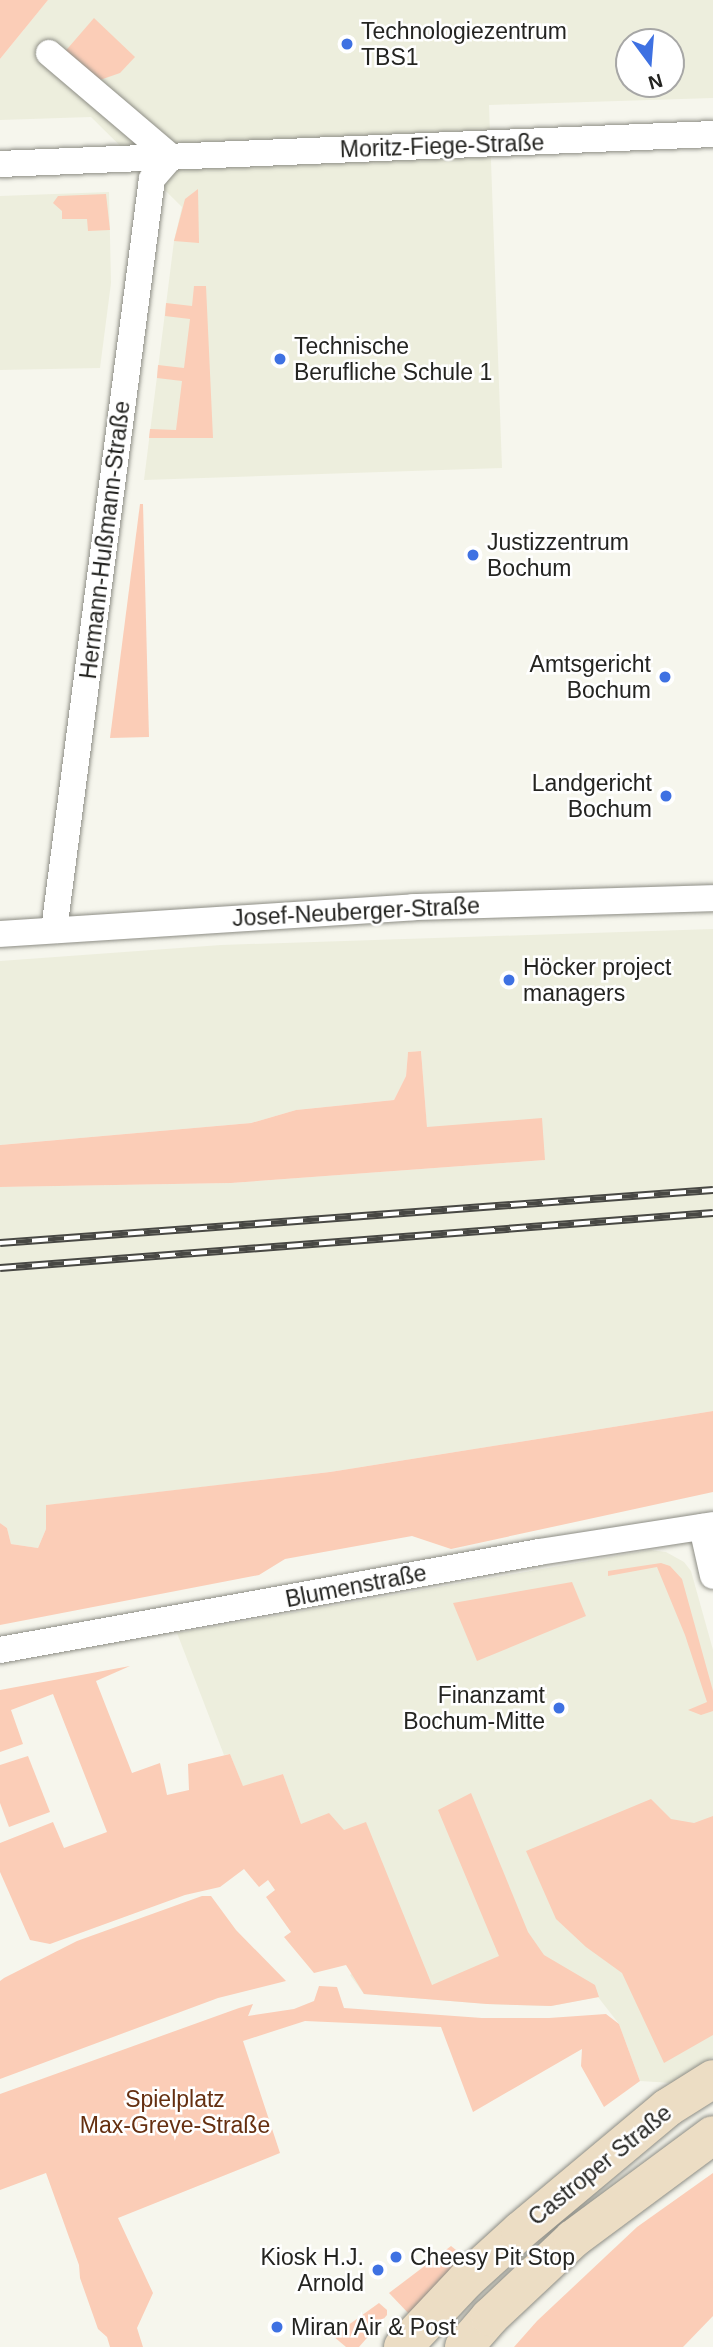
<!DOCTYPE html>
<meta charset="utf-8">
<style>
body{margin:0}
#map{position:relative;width:713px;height:2347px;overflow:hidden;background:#f6f6ed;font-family:Helvetica,sans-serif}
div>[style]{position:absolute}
.built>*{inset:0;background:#edeedd}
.green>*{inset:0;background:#fbcdb7}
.roads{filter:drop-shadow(0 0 2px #8d8d85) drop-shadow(0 0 2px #8d8d85)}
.minor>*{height:26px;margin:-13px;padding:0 13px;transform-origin:13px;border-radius:13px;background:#fff}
.secondary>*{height:38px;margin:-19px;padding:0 19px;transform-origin:19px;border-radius:19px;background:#ecddc4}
.rail>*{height:8px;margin-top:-4px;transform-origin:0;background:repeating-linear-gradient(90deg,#fff 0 16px,#484844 0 32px);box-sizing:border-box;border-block:2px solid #484844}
.dots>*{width:19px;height:19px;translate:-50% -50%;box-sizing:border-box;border:4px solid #fff;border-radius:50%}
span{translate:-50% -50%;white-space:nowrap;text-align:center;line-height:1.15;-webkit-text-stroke:5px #fff;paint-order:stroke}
.poi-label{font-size:23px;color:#242421}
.left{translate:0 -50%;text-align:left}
.right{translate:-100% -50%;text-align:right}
.street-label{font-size:23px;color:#242421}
.park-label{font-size:23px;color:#652f10}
.north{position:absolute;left:615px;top:28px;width:70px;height:70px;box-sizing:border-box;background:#fff;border:2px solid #a7a7a6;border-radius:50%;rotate:164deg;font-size:19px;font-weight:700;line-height:28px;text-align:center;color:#242421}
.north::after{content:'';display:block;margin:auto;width:24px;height:32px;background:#3e71e2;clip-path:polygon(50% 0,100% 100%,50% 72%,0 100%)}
</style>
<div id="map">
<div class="built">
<i style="clip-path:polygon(evenodd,48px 0,713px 0,713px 98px,489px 105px,502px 468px,144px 480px,174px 241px,182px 207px,91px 117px,0 120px,0 59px,48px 0,629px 42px,671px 42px,671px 84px,629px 84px,629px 42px)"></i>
<i style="clip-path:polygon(109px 192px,111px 283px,100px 368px,0 370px,0 196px)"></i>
<i style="clip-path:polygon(713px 929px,713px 1411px,330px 1472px,47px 1505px,46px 1529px,38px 1548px,11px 1544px,7px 1528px,0 1523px,0 1187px,231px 1183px,545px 1160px,427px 1128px,421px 1051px,408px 1052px,406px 1076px,394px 1100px,296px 1110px,251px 1123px,0 1145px,0 961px,221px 945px)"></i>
<i style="clip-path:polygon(650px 1550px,666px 1552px,684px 1562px,691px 1571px,713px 1650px,713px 2057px,672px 2083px,640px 2081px,619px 2024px,598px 1997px,551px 2006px,487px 2004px,364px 1994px,350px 1975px,369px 1959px,301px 1824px,283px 1774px,243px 1787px,230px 1754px,224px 1755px,177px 1633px)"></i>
</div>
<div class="green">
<i style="clip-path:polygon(0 0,48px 0,0 59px)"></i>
<i style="clip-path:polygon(94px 18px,135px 57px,120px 73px,97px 81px,62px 55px)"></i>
<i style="clip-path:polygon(198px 189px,199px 243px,174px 241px,185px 199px)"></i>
<i style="clip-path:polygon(106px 194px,110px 230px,88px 231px,87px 219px,62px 219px,62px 211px,53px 203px,58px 196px)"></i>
<i style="clip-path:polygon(194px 286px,206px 286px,213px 438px,149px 438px,150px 429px,176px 430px,182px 381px,157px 378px,158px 365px,184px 368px,190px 319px,165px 316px,166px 303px,192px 306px)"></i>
<i style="clip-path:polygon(140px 504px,143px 504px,149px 737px,110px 738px)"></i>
<i style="clip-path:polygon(421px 1051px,427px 1127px,542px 1118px,545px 1160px,231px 1183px,0 1187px,0 1145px,251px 1123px,296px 1110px,394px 1100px,406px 1076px,408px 1052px)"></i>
<i style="clip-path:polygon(713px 1411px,713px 1492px,451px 1549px,412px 1536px,285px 1559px,259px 1575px,0 1625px,0 1523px,7px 1528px,11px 1544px,38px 1548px,46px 1529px,46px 1505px,330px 1472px)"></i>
<i style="clip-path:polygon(661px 1563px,670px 1566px,682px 1579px,713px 1691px,713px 1711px,701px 1715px,688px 1710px,707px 1702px,685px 1635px,657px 1567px,608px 1576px,608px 1571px)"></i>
<i style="clip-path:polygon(572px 1582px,586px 1616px,477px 1661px,453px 1603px)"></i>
<i style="clip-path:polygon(130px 1666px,96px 1681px,132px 1773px,160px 1763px,167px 1795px,189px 1790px,188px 1764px,230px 1754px,243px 1786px,283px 1774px,301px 1824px,329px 1813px,344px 1830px,366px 1822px,432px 1985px,499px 1956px,438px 1810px,471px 1793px,528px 1932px,544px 1955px,595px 1985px,599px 1997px,551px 2006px,487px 2004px,364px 1994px,346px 1965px,314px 1973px,284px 1937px,291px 1932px,266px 1897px,275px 1890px,268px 1880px,259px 1887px,244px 1869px,220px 1887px,185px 1895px,50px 1944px,30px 1940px,0 1872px,0 1843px,53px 1822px,64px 1848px,107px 1832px,53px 1694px,11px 1710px,23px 1744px,0 1752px,0 1690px)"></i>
<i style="clip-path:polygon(28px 1756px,50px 1812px,9px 1827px,0 1803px,0 1765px)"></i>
<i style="clip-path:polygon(651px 1799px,671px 1819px,694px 1823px,713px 1816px,713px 2035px,664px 2063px,622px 1973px,586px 1947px,556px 1919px,526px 1851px)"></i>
<i style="clip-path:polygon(202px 1896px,211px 1896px,236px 1930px,286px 1981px,218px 1998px,0 2079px,0 1981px,4px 1978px,77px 1941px)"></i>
<i style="clip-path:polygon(319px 1986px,337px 1987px,344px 2008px,482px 2018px,549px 2018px,606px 2014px,619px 2024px,640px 2081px,604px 2107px,581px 2066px,582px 2049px,473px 2112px,441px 2027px,305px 2021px,243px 2041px,280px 2153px,118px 2218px,153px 2293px,137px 2328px,143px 2347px,110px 2347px,107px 2337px,98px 2329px,80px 2278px,79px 2265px,46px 2173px,0 2190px,0 2094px,239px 2008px,253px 2004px,248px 2016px,294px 2009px,314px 2001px)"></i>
<i style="clip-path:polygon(713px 2173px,713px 2316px,683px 2347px,514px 2347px,537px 2321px,637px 2227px)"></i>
<i style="clip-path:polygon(451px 2246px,456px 2250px,459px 2264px,411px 2316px,389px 2293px)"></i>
<i style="clip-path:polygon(379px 2303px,387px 2310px,387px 2315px,359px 2347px,346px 2347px,333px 2336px)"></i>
</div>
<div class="roads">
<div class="minor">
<i style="left:49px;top:53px;width:160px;rotate:40.4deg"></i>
<i style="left:0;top:164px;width:714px;rotate:-2.41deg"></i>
<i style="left:54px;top:930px;width:757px;rotate:-82.57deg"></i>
<i style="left:152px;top:179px;width:29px;rotate:-49deg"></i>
<i style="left:0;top:934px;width:414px;rotate:-3.7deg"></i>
<i style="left:413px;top:907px;width:300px;rotate:-1.7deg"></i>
<i style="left:702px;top:1527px;width:50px;rotate:77.3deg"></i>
<i style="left:0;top:1650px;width:548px;rotate:-10.3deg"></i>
<i style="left:539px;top:1552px;width:176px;rotate:-8.8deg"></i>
</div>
<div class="secondary">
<i style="left:403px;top:2347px;width:91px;rotate:-46.8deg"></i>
<i style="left:465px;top:2281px;width:74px;rotate:-42.3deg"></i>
<i style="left:520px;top:2231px;width:192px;rotate:-39.9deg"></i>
<i style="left:667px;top:2108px;width:54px;rotate:-32.2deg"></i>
<i style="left:464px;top:2347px;width:40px;rotate:-49deg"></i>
<i style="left:490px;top:2317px;width:114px;rotate:-43.2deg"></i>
<i style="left:573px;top:2239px;width:174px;rotate:-36.6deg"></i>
</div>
</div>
<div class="rail">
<i style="left:0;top:1243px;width:715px;rotate:-4.25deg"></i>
<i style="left:0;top:1268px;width:715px;rotate:-4.41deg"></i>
</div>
<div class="dots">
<i style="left:347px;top:44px;background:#3e71e2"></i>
<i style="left:280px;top:359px;background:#3e71e2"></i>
<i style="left:473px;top:555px;background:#3e71e2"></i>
<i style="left:665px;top:677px;background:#3e71e2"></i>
<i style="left:666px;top:796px;background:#3e71e2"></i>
<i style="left:509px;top:980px;background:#3e71e2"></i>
<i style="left:559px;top:1708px;background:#3e71e2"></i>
<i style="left:396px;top:2257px;background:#3e71e2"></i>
<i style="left:378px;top:2270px;background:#3e71e2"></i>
<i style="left:277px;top:2327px;background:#3e71e2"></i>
</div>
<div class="poi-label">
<span class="left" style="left:361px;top:44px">Technologiezentrum<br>TBS1</span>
<span class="left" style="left:294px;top:359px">Technische<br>Berufliche Schule 1</span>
<span class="left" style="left:487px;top:555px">Justizzentrum<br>Bochum</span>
<span class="right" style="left:651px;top:677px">Amtsgericht<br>Bochum</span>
<span class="right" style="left:652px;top:796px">Landgericht<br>Bochum</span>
<span class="left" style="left:523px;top:980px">Höcker project<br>managers</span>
<span class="right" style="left:545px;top:1708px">Finanzamt<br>Bochum-Mitte</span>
<span class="right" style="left:364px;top:2270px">Kiosk H.J.<br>Arnold</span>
<span class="left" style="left:410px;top:2257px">Cheesy Pit Stop</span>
<span class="left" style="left:291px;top:2327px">Miran Air &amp; Post</span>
</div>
<div class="street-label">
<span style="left:442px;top:146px;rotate:-2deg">Moritz-Fiege-Straße</span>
<span style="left:105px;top:540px;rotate:-83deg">Hermann-Hußmann-Straße</span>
<span style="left:356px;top:912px;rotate:-3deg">Josef-Neuberger-Straße</span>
<span style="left:356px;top:1586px;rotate:-11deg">Blumenstraße</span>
<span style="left:600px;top:2165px;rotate:-39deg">Castroper Straße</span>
</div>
<div class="park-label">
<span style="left:175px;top:2112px">Spielplatz<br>Max-Greve-Straße</span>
</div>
<div class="north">N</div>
</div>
